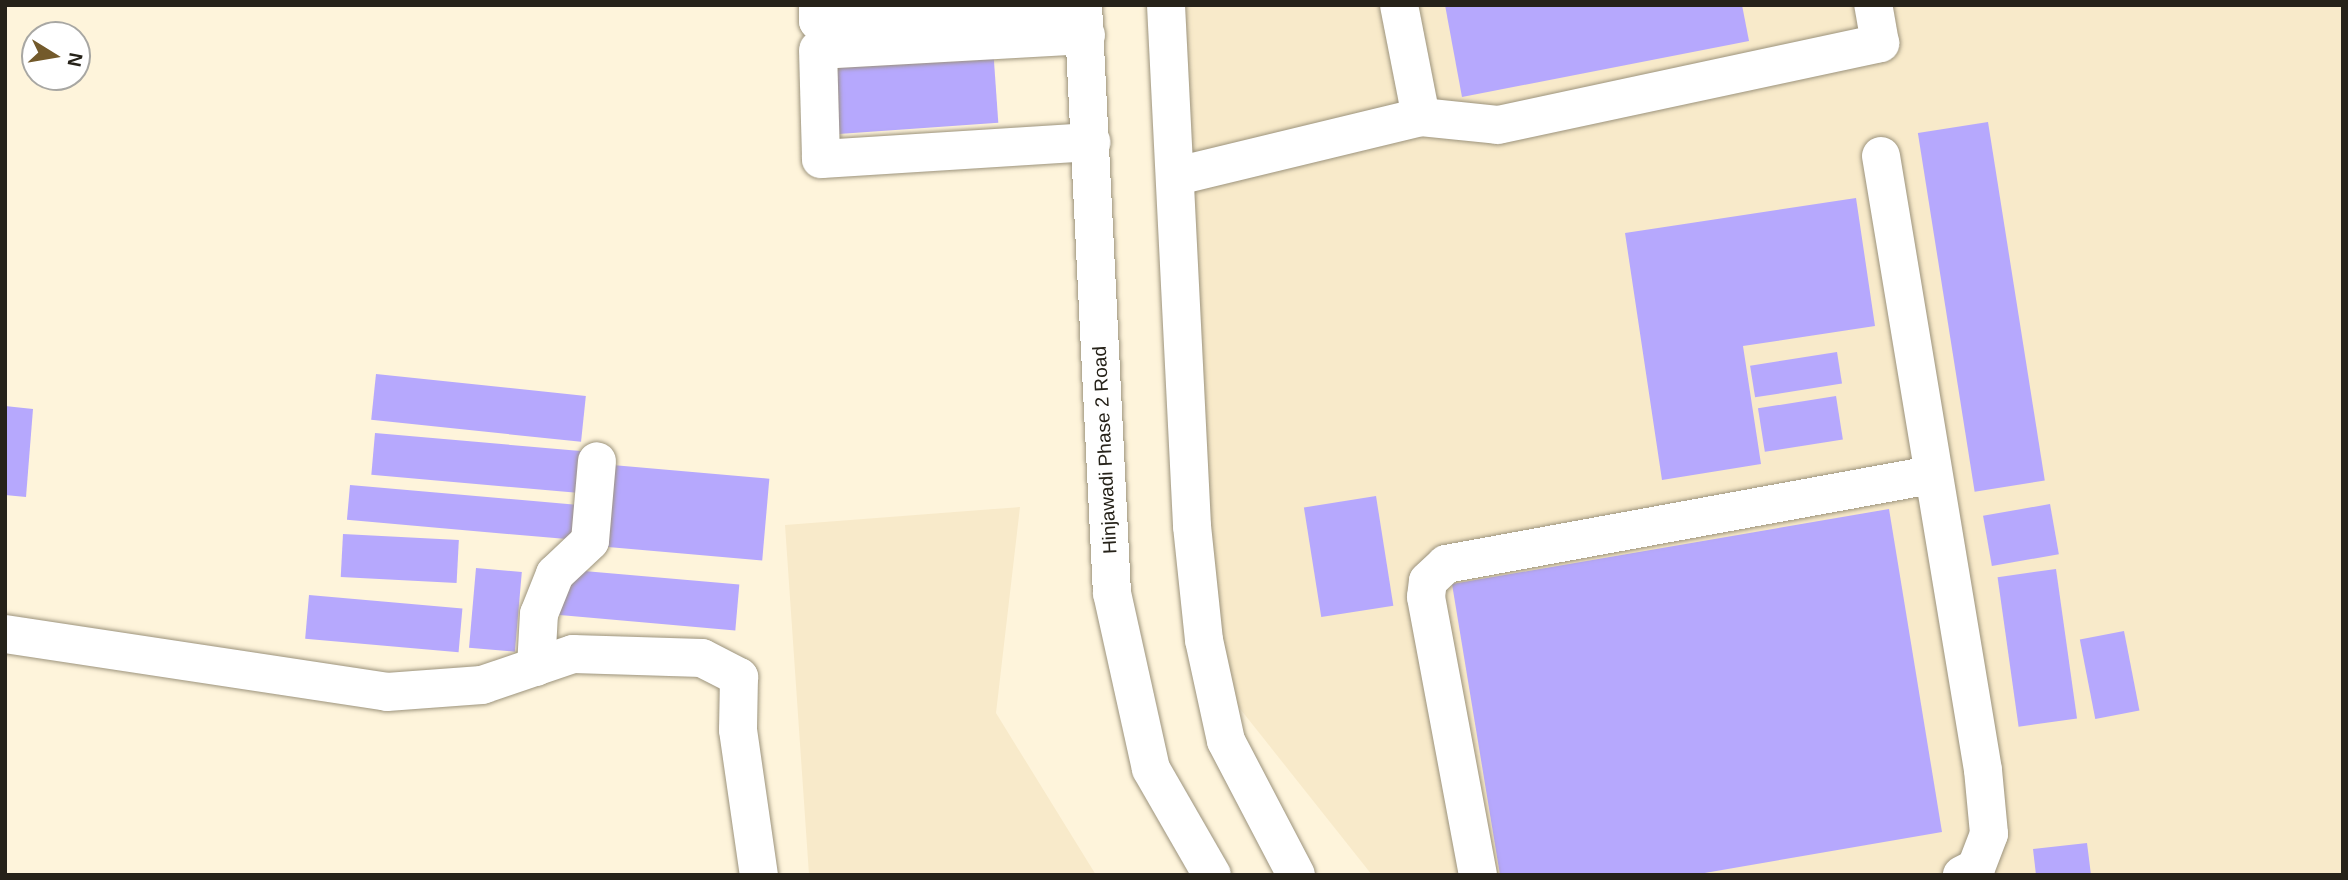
<!DOCTYPE html>
<html>
<head>
<meta charset="utf-8">
<style>
  body { margin:0 }
  #map { position:relative; width:2348px; height:880px; overflow:hidden; background:#fef4db; font-family:Helvetica,sans-serif }
  div>[style] { position:absolute }
  [style*='--x'] { left:calc(var(--x)*1px); top:calc(var(--y)*1px); width:calc(var(--w)*1px); rotate:calc(var(--a)*1deg) }
  .built>* { inset:0; background:#f8eaca }
  .building>* { inset:0; background:#b6a8fd; transform-origin:0 0 }
  .roads { filter:drop-shadow(0 0 2px #9c937c) drop-shadow(0 0 2px #9c937c) }
  .minor>* { height:38px; margin:-19px; padding:0 19px; transform-origin:19px; border-radius:19px; background:#fff }
  .major>* { height:38px; margin:-19px; padding:0 19px; transform-origin:19px; border-radius:19px; background:#fff }
  span { translate:-50% -50%; white-space:nowrap; text-align:center; line-height:1.15; -webkit-text-stroke:7px #fff; paint-order:stroke }
  .street-label { font-size:19px; color:#262219 }
  .frame { position:absolute; inset:0; border:7px solid #262219; pointer-events:none }
  .north { position:absolute; left:21px; top:21px; width:70px; height:70px; box-sizing:border-box; background:#fff; border:2px solid #a8a7a3; border-radius:50%; rotate:101deg; font-size:19px; font-weight:700; line-height:28px; text-align:center; color:#262219 }
  .north::after { content:''; display:block; margin:auto; width:24px; height:32px; background:#735a2b; clip-path:polygon(50% 0,100% 100%,50% 72%,0 100%) }
</style>
</head>
<body>
<div id="map">
  <div class="built">
    <i style="clip-path:polygon(1172px 5px,2343px 5px,2343px 875px,1372px 875px,1218px 681px)"></i>
    <i style="clip-path:polygon(1020px 507px,996px 713px,1096px 875px,809px 875px,785px 525px)"></i>
  </div>
  <div class="building">
    <i style="clip-path:polygon(1445px 5px,1742px 5px,1749px 41px,1462px 97px)"></i>
    <i style="left:993px;top:47px;width:76px;height:167px;rotate:86deg"></i>
    <i style="left:1988px;top:122px;width:363px;height:71px;rotate:81deg"></i>
    <i style="clip-path:polygon(1856px 198px,1875px 326px,1743px 346px,1761px 464px,1662px 480px,1625px 233px)"></i>
    <i style="left:1837px;top:352px;width:32px;height:88px;rotate:81deg"></i>
    <i style="left:376px;top:374px;width:211px;height:46px;rotate:6deg"></i>
    <i style="left:1836px;top:396px;width:44px;height:79px;rotate:81deg"></i>
    <i style="clip-path:polygon(5px 406px,33px 409px,26px 497px,5px 495px)"></i>
    <i style="left:375px;top:433px;width:212px;height:42px;rotate:5deg"></i>
    <i style="left:601px;top:464px;width:169px;height:82px;rotate:5deg"></i>
    <i style="left:350px;top:485px;width:241px;height:35px;rotate:5deg"></i>
    <i style="left:1376px;top:496px;width:111px;height:73px;rotate:81deg"></i>
    <i style="left:2050px;top:504px;width:51px;height:68px;rotate:80deg"></i>
    <i style="clip-path:polygon(1889px 509px,1942px 832px,1693px 875px,1500px 875px,1452px 584px)"></i>
    <i style="left:343px;top:534px;width:116px;height:43px;rotate:3deg"></i>
    <i style="left:476px;top:568px;width:46px;height:80px;rotate:5deg"></i>
    <i style="left:561px;top:569px;width:179px;height:46px;rotate:5deg"></i>
    <i style="left:2056px;top:569px;width:151px;height:59px;rotate:82deg"></i>
    <i style="left:309px;top:595px;width:154px;height:44px;rotate:5deg"></i>
    <i style="left:2124px;top:631px;width:81px;height:45px;rotate:79deg"></i>
    <i style="clip-path:polygon(2087px 843px,2091px 875px,2036px 875px,2033px 849px)"></i>
  </div>
  <div class="roads">
    <div class="minor">
      <i style="--x:818;--y:5;--w:16;--a:90"></i>
      <i style="--x:818;--y:21;--w:265;--a:-3.2"></i>
      <i style="--x:1399;--y:5;--w:114;--a:78.9"></i>
      <i style="--x:1086;--y:35;--w:268;--a:176.8"></i>
      <i style="--x:818;--y:50;--w:109;--a:88.4"></i>
      <i style="--x:821;--y:159;--w:271;--a:-3.6"></i>
      <i style="--x:1881;--y:156;--w:622;--a:80.57"></i>
      <i style="--x:1983;--y:770;--w:64;--a:84.6"></i>
      <i style="--x:1989;--y:834;--w:36;--a:111"></i>
      <i style="--x:1976;--y:868;--w:16;--a:153"></i>
      <i style="--x:1177;--y:176;--w:251;--a:-13.6"></i>
      <i style="--x:1421;--y:117;--w:77;--a:5.9"></i>
      <i style="--x:1498;--y:125;--w:391;--a:-12.1"></i>
      <i style="--x:1880;--y:43;--w:39;--a:-100"></i>
      <i style="--x:5;--y:634;--w:386;--a:8.6"></i>
      <i style="--x:387;--y:692;--w:95;--a:-4.2"></i>
      <i style="--x:482;--y:685;--w:96;--a:-18.8"></i>
      <i style="--x:573;--y:654;--w:129;--a:1.8"></i>
      <i style="--x:702;--y:658;--w:42;--a:27.2"></i>
      <i style="--x:739;--y:677;--w:53;--a:91.1"></i>
      <i style="--x:738;--y:730;--w:147;--a:81.8"></i>
      <i style="--x:536;--y:667;--w:53;--a:-86.8"></i>
      <i style="--x:539;--y:614;--w:43;--a:-68.2"></i>
      <i style="--x:555;--y:574;--w:48;--a:-43.3"></i>
      <i style="--x:590;--y:541;--w:80;--a:-85"></i>
      <i style="--x:1478;--y:875;--w:283;--a:-100.6"></i>
      <i style="--x:1426;--y:597;--w:16;--a:-83"></i>
      <i style="--x:1428;--y:581;--w:25;--a:-43"></i>
      <i style="--x:1446;--y:564;--w:495;--a:-10.4"></i>
    </div>
    <div class="major">
      <i style="--x:1083;--y:5;--w:589;--a:87.18"></i>
      <i style="--x:1112;--y:593;--w:180;--a:77.5"></i>
      <i style="--x:1151;--y:769;--w:122;--a:60.1"></i>
      <i style="--x:1166;--y:5;--w:522;--a:87.14"></i>
      <i style="--x:1192;--y:526;--w:115;--a:84"></i>
      <i style="--x:1204;--y:640;--w:103;--a:77.7"></i>
      <i style="--x:1226;--y:741;--w:151;--a:62.4"></i>
    </div>
  </div>
  <div class="street-label">
    <span style="left:1105px;top:450px;rotate:-93deg">Hinjawadi Phase 2 Road</span>
  </div>
  <div class="frame"></div>
  <div class="north">N</div>
</div>
</body>
</html>
